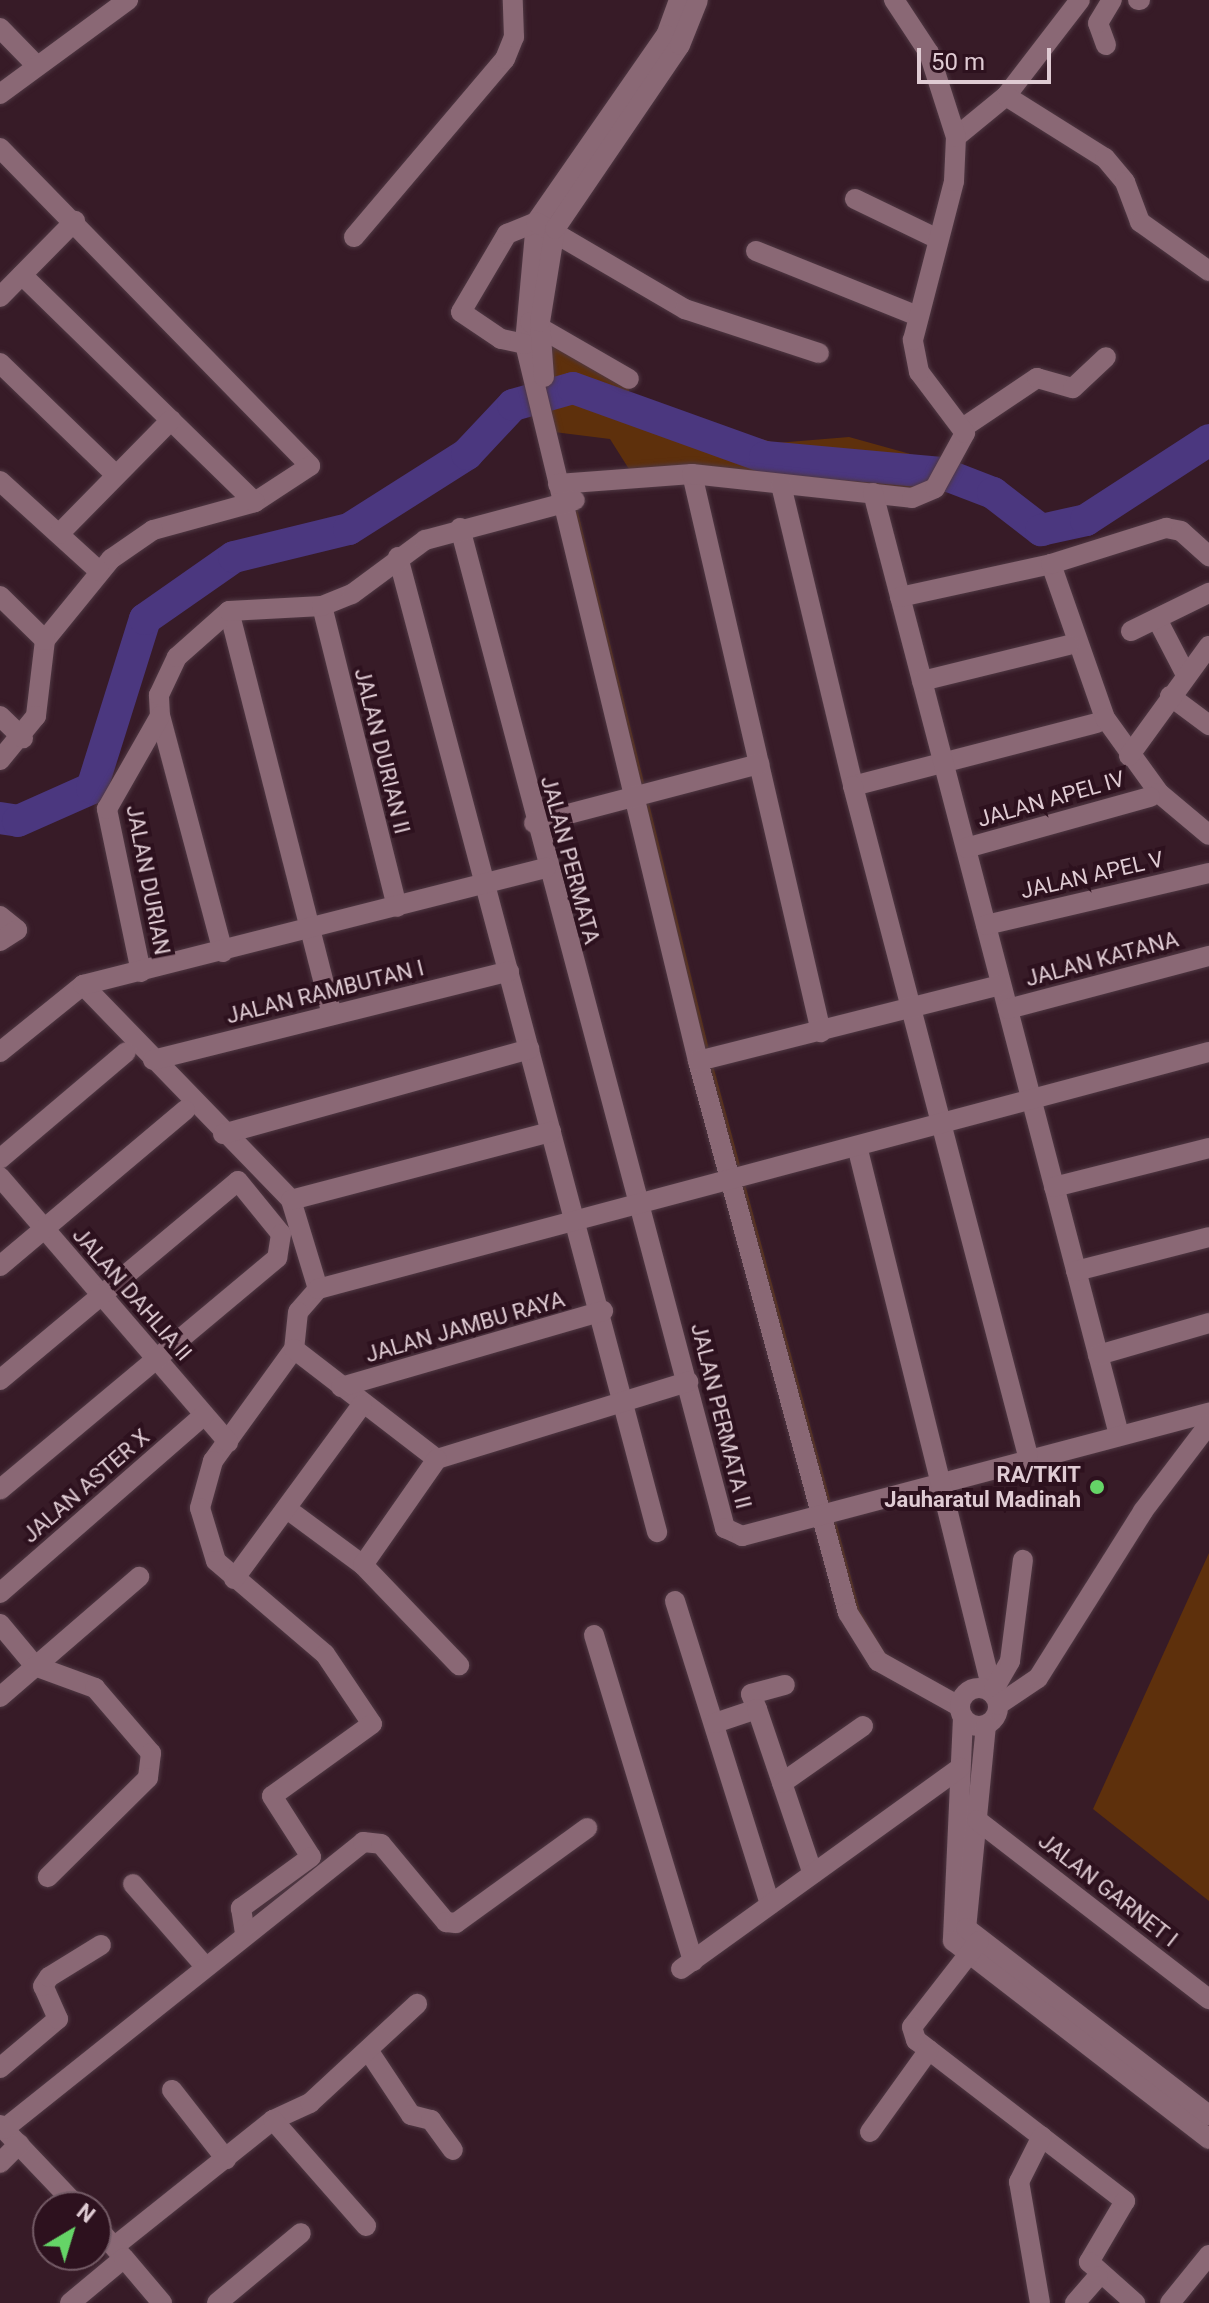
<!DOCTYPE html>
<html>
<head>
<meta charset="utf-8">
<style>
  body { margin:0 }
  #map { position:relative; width:1209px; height:2303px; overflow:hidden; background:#371b27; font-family:Roboto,sans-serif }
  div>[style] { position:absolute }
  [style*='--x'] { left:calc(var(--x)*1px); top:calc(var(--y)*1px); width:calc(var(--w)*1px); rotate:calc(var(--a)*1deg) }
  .green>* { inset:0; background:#5e300c }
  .river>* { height:32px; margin:-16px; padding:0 16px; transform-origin:16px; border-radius:16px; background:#4b377f }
  .roads { filter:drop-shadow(0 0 2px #4f3843) drop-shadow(0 0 2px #4f3843) }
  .minor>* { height:20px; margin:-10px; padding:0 10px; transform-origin:10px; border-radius:10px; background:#8a6875 }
  .minor>.ring { margin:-10px; padding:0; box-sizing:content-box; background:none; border:20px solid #8a6875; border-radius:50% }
  .dots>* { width:22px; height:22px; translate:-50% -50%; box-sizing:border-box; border:4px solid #2d111e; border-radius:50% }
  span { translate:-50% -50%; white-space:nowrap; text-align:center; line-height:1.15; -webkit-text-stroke:8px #2d111e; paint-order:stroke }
  .street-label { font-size:22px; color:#dfcbd3 }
  .poi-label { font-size:22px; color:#dfcbd3; font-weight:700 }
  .right { translate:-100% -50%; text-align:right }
  .north { position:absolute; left:32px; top:2191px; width:80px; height:80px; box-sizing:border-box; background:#2d111e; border:2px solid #745b66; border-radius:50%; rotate:38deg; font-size:22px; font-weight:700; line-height:32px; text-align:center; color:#dfcbd3 }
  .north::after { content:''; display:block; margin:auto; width:28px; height:36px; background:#65d467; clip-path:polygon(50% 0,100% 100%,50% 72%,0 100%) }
  .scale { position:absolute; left:917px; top:48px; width:134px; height:36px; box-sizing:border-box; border:4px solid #dfcbd3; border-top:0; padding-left:10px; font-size:24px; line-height:28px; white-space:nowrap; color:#dfcbd3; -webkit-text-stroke:6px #2d111e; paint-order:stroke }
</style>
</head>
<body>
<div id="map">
  <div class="green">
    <i style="clip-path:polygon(540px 322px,629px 379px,629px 403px,776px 443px,849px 437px,950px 465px,929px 495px,634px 477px,610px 439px,554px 432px)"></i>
    <i style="clip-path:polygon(575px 500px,711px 1058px,860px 1611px,885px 1653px,960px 1700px,859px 1639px,563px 502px)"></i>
    <i style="clip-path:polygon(1209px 1553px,1209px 1901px,1093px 1809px)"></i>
  </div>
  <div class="river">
    <i style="--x:0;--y:818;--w:18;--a:9"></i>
    <i style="--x:18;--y:821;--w:81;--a:-24"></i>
    <i style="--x:92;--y:788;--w:177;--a:-72.6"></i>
    <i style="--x:145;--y:619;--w:108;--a:-34.9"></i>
    <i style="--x:234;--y:557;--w:118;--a:-13.7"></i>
    <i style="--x:349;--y:529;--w:140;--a:-32.4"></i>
    <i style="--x:467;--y:454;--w:67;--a:-46.8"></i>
    <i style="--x:513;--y:405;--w:62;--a:-15.8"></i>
    <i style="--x:573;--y:388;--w:204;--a:19.8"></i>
    <i style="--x:765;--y:457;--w:177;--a:5.2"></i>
    <i style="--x:941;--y:473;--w:56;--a:21"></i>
    <i style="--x:993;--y:493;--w:61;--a:37.6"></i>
    <i style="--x:1041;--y:530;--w:46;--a:-12.5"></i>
    <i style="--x:1086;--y:520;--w:147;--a:-33"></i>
  </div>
  <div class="roads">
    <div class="minor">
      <i style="--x:679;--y:0;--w:37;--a:110"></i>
      <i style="--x:666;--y:35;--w:228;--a:124.8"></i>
      <i style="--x:536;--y:222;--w:122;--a:95.2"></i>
      <i style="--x:525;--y:344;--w:738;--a:76.43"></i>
      <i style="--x:698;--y:1061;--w:572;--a:74.8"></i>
      <i style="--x:848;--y:1613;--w:57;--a:58"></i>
      <i style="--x:878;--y:1661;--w:93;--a:29.1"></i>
      <i style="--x:1138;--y:0;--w:2;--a:0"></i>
      <i style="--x:0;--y:28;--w:50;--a:45.8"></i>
      <i style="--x:1106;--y:45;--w:23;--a:-110"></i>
      <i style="--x:1098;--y:23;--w:27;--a:-59"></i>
      <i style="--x:0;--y:94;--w:159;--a:-36.3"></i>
      <i style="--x:1006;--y:96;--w:121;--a:-52.4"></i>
      <i style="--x:956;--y:137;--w:65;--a:-39.4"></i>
      <i style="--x:1006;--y:96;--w:117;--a:32.1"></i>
      <i style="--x:1105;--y:158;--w:31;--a:50"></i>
      <i style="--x:1125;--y:182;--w:43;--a:69.4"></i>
      <i style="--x:1140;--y:222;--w:85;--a:35.4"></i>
      <i style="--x:0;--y:148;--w:444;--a:45.7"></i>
      <i style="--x:310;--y:466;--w:66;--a:146.8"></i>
      <i style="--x:255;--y:502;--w:106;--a:164.6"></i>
      <i style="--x:153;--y:530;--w:51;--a:145.4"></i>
      <i style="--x:111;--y:559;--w:104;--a:129.2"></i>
      <i style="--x:45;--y:640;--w:77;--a:96.8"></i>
      <i style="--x:36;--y:716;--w:57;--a:129.3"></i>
      <i style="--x:855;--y:199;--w:92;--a:25.7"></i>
      <i style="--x:354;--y:237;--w:233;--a:-49.7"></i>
      <i style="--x:505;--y:59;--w:24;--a:-68"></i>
      <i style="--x:514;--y:37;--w:37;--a:-92"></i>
      <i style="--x:756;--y:251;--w:175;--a:21.9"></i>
      <i style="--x:22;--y:275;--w:325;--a:44.3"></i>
      <i style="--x:0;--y:297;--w:107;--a:-45.4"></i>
      <i style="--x:530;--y:322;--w:114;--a:29.9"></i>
      <i style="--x:525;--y:344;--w:25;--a:-168"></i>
      <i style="--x:501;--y:339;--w:48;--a:-146"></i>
      <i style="--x:461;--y:312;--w:91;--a:-59.5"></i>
      <i style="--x:507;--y:234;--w:31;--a:-22"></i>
      <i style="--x:536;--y:222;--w:173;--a:30.3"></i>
      <i style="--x:685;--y:309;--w:141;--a:18.2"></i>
      <i style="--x:0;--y:363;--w:161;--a:44"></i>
      <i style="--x:544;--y:377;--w:55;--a:-94.2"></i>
      <i style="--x:540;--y:322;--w:94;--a:-80.8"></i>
      <i style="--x:555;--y:229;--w:222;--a:-55.8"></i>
      <i style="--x:680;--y:45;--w:48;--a:-68.2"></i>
      <i style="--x:964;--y:427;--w:88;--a:-33.9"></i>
      <i style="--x:1037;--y:378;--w:37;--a:16"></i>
      <i style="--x:1073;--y:388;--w:45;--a:-43.2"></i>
      <i style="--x:692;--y:474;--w:573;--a:76.98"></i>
      <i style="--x:0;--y:481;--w:134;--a:42.3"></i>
      <i style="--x:558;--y:484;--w:134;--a:-4.3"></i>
      <i style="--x:692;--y:474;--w:221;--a:6.2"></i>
      <i style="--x:912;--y:498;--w:25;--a:-23"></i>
      <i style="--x:935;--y:488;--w:63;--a:-61.4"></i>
      <i style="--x:965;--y:433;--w:76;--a:-127"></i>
      <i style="--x:919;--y:372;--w:33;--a:-101"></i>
      <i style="--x:913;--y:340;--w:164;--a:-75.5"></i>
      <i style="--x:954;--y:181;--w:44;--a:-87.4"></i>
      <i style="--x:956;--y:137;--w:88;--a:-107.8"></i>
      <i style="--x:929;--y:53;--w:64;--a:-123.4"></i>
      <i style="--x:781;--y:485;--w:309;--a:76.5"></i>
      <i style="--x:853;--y:786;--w:252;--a:-14.5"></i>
      <i style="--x:873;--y:493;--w:974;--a:75.36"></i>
      <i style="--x:460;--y:528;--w:1035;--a:75.16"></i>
      <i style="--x:725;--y:1528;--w:19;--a:25"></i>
      <i style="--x:742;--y:1536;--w:483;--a:-14.8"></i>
      <i style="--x:59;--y:534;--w:160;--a:-45.5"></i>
      <i style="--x:398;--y:557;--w:1009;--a:75.12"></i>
      <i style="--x:1051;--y:564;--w:163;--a:70.7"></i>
      <i style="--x:1105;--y:718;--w:92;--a:54.2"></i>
      <i style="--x:1159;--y:793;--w:65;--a:40"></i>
      <i style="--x:0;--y:596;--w:63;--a:44.4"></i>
      <i style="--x:900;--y:597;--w:155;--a:-12.3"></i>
      <i style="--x:1051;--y:564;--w:121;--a:-17.4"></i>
      <i style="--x:1166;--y:528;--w:15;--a:11"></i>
      <i style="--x:1181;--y:531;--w:38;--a:42"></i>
      <i style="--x:322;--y:606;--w:310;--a:76"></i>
      <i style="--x:229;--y:611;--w:417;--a:75.7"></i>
      <i style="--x:1157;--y:619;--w:63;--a:62.6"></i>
      <i style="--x:1131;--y:631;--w:87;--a:-26"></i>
      <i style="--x:922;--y:681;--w:151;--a:-13.8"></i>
      <i style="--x:1170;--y:696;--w:49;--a:36.6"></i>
      <i style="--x:0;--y:716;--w:32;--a:44"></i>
      <i style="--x:1129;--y:756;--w:136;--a:-54"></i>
      <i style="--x:853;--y:786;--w:692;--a:75.36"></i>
      <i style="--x:534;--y:823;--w:233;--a:-14.7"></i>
      <i style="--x:966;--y:848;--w:191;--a:-15.5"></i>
      <i style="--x:0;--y:916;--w:22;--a:39"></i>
      <i style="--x:17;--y:930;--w:20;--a:147"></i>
      <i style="--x:986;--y:925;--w:229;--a:-13.1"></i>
      <i style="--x:223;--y:952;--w:244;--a:-104.9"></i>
      <i style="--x:160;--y:716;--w:21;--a:-93"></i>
      <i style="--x:159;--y:695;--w:42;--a:-64.7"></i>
      <i style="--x:177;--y:657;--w:69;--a:-41.5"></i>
      <i style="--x:229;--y:611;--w:93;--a:-3.1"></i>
      <i style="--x:322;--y:606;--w:32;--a:-22"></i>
      <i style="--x:352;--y:594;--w:91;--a:-36.5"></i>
      <i style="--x:425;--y:540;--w:155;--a:-14.9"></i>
      <i style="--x:141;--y:972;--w:167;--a:-101.8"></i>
      <i style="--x:107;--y:809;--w:107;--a:-60.3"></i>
      <i style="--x:83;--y:985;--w:299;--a:45.9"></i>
      <i style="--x:291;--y:1200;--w:93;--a:73.1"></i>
      <i style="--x:318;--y:1289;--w:30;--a:131"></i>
      <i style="--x:298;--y:1312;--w:37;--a:96"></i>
      <i style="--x:294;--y:1349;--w:138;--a:125.9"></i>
      <i style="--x:213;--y:1461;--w:49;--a:105.5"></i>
      <i style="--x:200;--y:1508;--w:55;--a:73.2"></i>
      <i style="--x:216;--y:1561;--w:143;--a:40.5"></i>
      <i style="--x:325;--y:1654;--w:84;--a:56.1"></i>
      <i style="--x:372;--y:1724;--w:123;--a:144.2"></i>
      <i style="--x:272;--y:1796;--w:72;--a:57.4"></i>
      <i style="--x:311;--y:1857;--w:87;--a:143.9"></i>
      <i style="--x:241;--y:1908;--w:25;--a:81"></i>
      <i style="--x:1008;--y:1009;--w:208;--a:-14.8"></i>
      <i style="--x:0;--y:1052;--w:107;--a:-38.9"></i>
      <i style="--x:83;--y:985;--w:478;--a:-14.2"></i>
      <i style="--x:153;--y:1060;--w:367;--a:-14"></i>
      <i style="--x:698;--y:1061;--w:312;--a:-14.1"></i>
      <i style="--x:223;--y:1134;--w:318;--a:-15.5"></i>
      <i style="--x:857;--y:1146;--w:565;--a:76.06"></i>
      <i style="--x:0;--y:1159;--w:165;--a:-40.3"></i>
      <i style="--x:0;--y:1177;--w:350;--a:49.3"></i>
      <i style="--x:1054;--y:1187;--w:160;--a:-14.1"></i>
      <i style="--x:291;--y:1200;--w:269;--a:-14.7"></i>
      <i style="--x:0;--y:1266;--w:242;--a:-40.1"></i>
      <i style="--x:1076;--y:1271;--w:137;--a:-14.3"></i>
      <i style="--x:318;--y:1289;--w:922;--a:-14.9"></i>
      <i style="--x:294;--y:1349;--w:180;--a:37.6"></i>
      <i style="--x:437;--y:1459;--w:263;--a:-17.1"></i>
      <i style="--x:1098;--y:1355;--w:116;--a:-16.1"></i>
      <i style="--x:0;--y:1380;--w:310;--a:-39.9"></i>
      <i style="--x:238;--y:1181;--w:68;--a:50.9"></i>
      <i style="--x:281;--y:1234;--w:24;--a:99"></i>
      <i style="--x:277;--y:1258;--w:361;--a:140.1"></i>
      <i style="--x:341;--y:1387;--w:273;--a:-16.2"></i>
      <i style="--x:287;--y:1509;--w:94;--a:36.4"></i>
      <i style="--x:363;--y:1565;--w:139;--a:46.2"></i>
      <i style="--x:363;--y:1565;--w:129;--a:-55.1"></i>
      <i style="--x:234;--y:1579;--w:216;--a:-53.7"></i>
      <i style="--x:0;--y:1593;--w:271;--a:-41.1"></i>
      <i style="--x:675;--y:1601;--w:318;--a:72.6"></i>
      <i style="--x:0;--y:1624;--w:55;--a:50.2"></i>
      <i style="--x:35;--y:1666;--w:64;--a:20.1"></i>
      <i style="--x:95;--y:1688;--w:86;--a:49.3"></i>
      <i style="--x:151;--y:1753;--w:25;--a:97"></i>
      <i style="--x:148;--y:1778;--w:141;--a:135.3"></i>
      <i style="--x:594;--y:1635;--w:341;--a:73.1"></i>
      <i class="ring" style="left:960px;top:1688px;width:18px;height:18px"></i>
      <i style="--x:994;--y:1689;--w:32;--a:-60"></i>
      <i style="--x:1010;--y:1661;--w:102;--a:-82.7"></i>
      <i style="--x:0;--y:1697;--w:184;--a:-40.8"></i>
      <i style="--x:998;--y:1705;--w:48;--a:-34"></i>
      <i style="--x:1038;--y:1678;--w:197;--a:-57.8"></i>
      <i style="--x:1143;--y:1511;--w:109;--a:-52.8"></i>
      <i style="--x:757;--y:1709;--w:16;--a:-112"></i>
      <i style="--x:751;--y:1694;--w:35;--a:-15"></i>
      <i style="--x:963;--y:1718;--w:223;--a:92.6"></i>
      <i style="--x:953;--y:1941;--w:324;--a:37.7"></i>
      <i style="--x:715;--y:1723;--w:44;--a:-18.4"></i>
      <i style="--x:757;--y:1709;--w:174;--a:71.3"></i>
      <i style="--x:986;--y:1725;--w:204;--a:95.6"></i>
      <i style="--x:966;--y:1928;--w:307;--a:37.6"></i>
      <i style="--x:782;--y:1783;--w:99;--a:-35.1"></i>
      <i style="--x:977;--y:1820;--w:293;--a:37.7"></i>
      <i style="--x:133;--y:1884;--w:108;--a:48.8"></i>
      <i style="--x:979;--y:1941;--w:109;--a:127.9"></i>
      <i style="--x:912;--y:2027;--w:14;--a:73"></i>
      <i style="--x:916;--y:2040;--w:264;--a:37.6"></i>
      <i style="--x:1125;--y:2201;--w:71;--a:120.5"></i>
      <i style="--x:1089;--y:2262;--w:62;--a:41.7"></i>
      <i style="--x:681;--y:1969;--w:344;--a:-35.8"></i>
      <i style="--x:368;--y:2050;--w:78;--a:56.5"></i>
      <i style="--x:411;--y:2115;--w:21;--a:14"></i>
      <i style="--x:431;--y:2120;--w:37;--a:54"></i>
      <i style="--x:0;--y:2068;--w:76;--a:-40.2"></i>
      <i style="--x:58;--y:2019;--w:36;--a:-114"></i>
      <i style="--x:43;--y:1986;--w:11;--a:-56"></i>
      <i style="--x:49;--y:1977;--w:61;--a:-31.6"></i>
      <i style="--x:172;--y:2090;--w:88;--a:52"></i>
      <i style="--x:273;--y:2120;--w:41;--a:-24.7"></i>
      <i style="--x:310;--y:2103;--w:146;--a:-42.8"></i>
      <i style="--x:0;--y:2125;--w:113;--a:46.4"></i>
      <i style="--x:4;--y:2129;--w:460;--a:-38.6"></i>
      <i style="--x:363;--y:1842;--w:18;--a:6"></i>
      <i style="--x:381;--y:1844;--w:102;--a:50.2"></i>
      <i style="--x:446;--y:1922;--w:10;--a:6"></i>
      <i style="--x:456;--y:1923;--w:162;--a:-35.9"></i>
      <i style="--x:870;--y:2132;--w:101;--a:-54.3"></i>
      <i style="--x:0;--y:2163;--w:27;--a:-45"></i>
      <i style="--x:96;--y:2226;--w:40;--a:49"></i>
      <i style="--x:115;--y:2246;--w:202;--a:-38.6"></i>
      <i style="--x:273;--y:2120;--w:141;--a:48.7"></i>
      <i style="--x:70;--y:2303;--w:70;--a:-39.8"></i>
      <i style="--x:124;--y:2258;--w:59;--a:49.8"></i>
      <i style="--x:217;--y:2303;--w:109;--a:-39.8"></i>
      <i style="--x:1040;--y:2303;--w:123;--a:-99.8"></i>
      <i style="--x:1019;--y:2182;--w:51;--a:-63.4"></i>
      <i style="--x:1075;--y:2303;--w:35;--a:-49"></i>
      <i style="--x:1170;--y:2303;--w:62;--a:-50.9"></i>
    </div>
  </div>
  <div class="dots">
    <i style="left:1097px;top:1487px;background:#65d467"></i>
  </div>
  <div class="street-label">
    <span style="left:382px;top:751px;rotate:76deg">JALAN DURIAN II</span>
    <span style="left:1051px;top:799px;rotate:-16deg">JALAN APEL IV</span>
    <span style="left:570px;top:860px;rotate:75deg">JALAN PERMATA</span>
    <span style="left:1092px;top:875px;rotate:-13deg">JALAN APEL V</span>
    <span style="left:148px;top:880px;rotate:79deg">JALAN DURIAN</span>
    <span style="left:1102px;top:959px;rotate:-15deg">JALAN KATANA</span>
    <span style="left:325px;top:992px;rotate:-14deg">JALAN RAMBUTAN I</span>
    <span style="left:132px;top:1294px;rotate:49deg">JALAN DAHLIA II</span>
    <span style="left:465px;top:1327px;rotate:-16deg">JALAN JAMBU RAYA</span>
    <span style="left:721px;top:1416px;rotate:76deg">JALAN PERMATA II</span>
    <span style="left:86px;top:1486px;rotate:-41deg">JALAN ASTER X</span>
    <span style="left:1108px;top:1890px;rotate:38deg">JALAN GARNET I</span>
  </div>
  <div class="poi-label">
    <span class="right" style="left:1081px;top:1487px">RA/TKIT<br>Jauharatul Madinah</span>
  </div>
  <div class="north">N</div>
  <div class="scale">50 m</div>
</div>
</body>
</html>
